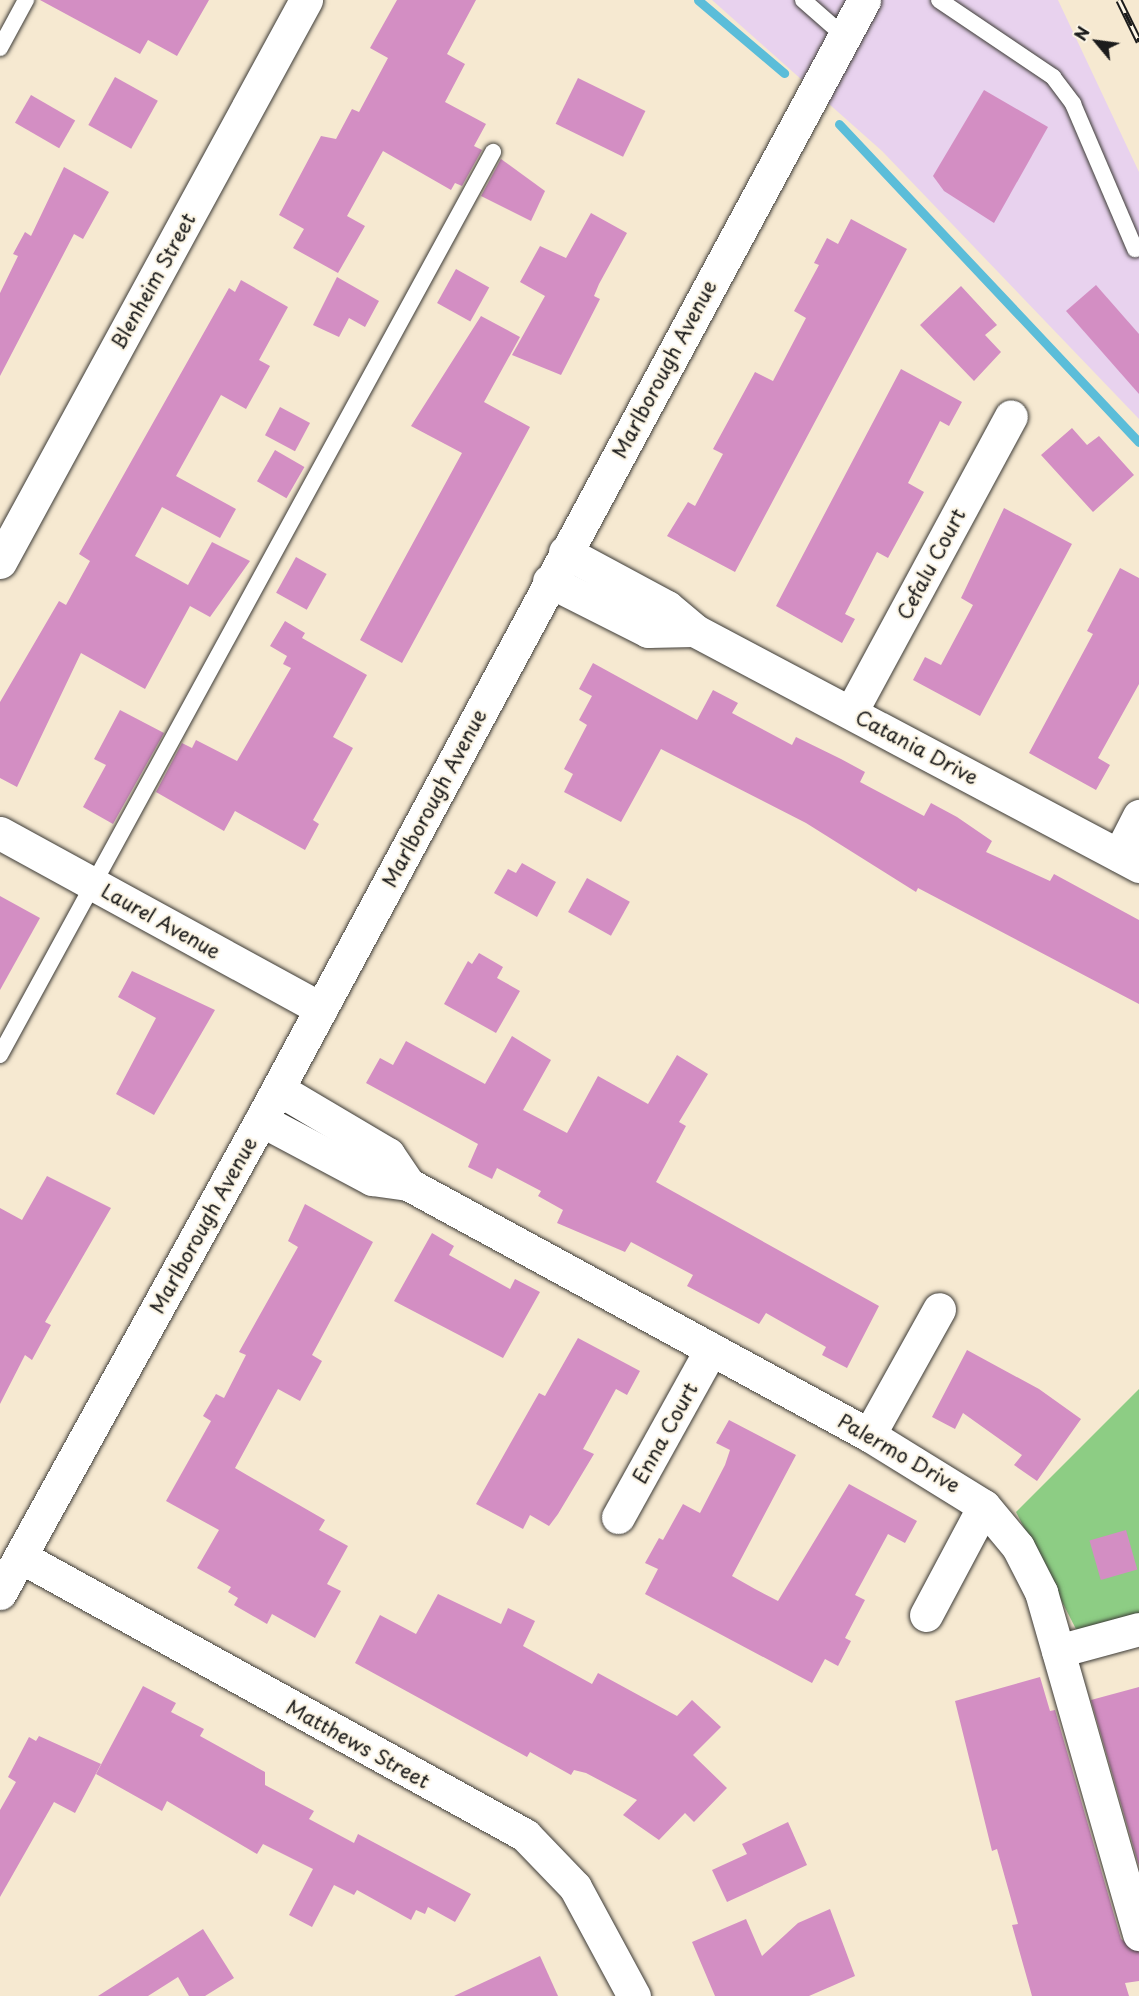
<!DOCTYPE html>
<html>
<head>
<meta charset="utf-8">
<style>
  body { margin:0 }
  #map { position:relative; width:1139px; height:1996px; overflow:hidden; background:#f6e9d1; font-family:"Playpen Sans",sans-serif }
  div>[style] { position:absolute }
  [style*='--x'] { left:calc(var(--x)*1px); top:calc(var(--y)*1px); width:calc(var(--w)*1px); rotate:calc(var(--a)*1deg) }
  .built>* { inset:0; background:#e8d2ee }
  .green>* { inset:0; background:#8dcd84 }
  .stream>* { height:9px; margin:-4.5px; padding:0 4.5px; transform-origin:4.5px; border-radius:4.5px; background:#5bbdd9 }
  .building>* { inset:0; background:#d38ec3; transform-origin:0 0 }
  .roads { filter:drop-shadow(0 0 2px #3d3b37) drop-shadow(0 0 2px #3d3b37) }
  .service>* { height:16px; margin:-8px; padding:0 8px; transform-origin:8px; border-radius:8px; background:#fff }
  .minor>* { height:33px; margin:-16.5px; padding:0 16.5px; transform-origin:16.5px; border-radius:16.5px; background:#fff }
  .rail>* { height:7px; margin-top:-3.5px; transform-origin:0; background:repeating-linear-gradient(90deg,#fcf5e5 0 14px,#1c1c1c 0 28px); box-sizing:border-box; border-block:2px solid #1c1c1c }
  span { translate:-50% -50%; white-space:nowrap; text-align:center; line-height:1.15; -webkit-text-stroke:4.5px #fcf5e5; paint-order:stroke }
  .street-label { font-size:20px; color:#1c1c1c }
  .north { position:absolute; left:1067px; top:12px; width:60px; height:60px; -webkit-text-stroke:4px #fcf5e5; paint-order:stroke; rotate:299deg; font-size:16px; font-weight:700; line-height:24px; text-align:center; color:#1c1c1c }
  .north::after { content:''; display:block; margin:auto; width:21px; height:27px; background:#1c1c1c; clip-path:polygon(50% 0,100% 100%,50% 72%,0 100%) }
</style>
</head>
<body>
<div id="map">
  <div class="built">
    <i style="clip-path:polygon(712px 0,1058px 0,1139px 172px,1139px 419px,882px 151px)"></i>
  </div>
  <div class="green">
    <i style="clip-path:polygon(1139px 1389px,1139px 1614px,1077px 1631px,1016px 1512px)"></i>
  </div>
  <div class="stream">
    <i style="--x:698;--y:0;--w:113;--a:40.3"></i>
    <i style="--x:839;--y:124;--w:437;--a:46.7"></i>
  </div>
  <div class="building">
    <i style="clip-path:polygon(40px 0,209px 0,177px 56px,148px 40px,140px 54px)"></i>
    <i style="clip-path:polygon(397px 0,476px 0,447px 54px,465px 64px,445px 102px,486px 124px,474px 146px,482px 150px,462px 186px,455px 183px,451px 190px,383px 151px,347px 216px,365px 226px,338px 273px,293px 248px,304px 229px,279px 215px,321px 136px,336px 139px,352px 109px,359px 112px,388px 58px,370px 48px)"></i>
    <i style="left:115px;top:77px;width:49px;height:55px;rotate:29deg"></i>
    <i style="left:578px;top:78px;width:75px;height:51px;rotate:26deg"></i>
    <i style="clip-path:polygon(984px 90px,1048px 127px,994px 223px,944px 191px,933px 176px)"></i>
    <i style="left:31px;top:95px;width:51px;height:32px;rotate:30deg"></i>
    <i style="clip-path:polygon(501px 159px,545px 191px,531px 221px,481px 196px)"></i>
    <i style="clip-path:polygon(64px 167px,109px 192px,83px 239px,74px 234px,0 376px,0 293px,18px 256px,13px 254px,25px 232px,31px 236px)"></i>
    <i style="clip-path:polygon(591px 213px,627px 233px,599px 284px,594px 296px,600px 299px,561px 375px,512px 355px,545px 296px,520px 282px,540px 246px,566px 258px)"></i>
    <i style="clip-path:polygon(851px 219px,907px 249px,735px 572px,667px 536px,688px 502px,695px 506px,723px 454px,713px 449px,755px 372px,773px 381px,806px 318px,794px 311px,819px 265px,814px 263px,827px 238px,838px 244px)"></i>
    <i style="left:456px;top:269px;width:38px;height:39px;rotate:29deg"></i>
    <i style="clip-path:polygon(337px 277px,379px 301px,365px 327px,349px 318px,339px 337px,313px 325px)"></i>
    <i style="clip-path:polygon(241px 280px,288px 307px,259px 360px,270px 366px,246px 409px,221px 395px,176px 476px,236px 509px,220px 538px,162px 507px,135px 556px,188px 585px,212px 542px,250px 561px,210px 617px,190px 606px,145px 689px,81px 653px,17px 787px,0 778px,0 702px,59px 601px,66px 605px,90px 561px,79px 554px,229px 288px,235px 292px)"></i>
    <i style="clip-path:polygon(1096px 285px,1139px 334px,1139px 394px,1066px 311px)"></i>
    <i style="clip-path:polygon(961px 286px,997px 325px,985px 335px,1001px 352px,974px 381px,920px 325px)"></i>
    <i style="clip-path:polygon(481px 316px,520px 337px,484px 402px,530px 427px,402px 663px,360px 640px,462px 453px,411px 426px)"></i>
    <i style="clip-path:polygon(901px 369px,962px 402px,949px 426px,940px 421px,908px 483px,924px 492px,888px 558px,877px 552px,845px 614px,855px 619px,842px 643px,776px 606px)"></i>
    <i style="left:280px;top:407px;width:34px;height:32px;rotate:28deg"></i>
    <i style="clip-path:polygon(1072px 428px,1087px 445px,1099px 436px,1134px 475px,1093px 512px,1041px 455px)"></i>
    <i style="left:275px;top:450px;width:34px;height:36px;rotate:30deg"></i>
    <i style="clip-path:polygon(1004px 508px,1072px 544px,980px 716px,913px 680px,925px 657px,941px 665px,973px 605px,961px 598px)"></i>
    <i style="left:296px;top:557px;width:35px;height:41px;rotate:29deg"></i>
    <i style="clip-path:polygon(1120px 568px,1139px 578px,1139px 684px,1098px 758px,1110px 765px,1096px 790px,1029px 753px,1093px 634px,1087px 631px)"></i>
    <i style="clip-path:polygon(285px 621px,305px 633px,302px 638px,367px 675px,333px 737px,353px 748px,313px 820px,319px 824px,305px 850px,235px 811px,224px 831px,156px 792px,182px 743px,192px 748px,196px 740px,237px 761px,291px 668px,283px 664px,287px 656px,270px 646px)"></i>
    <i style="clip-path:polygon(593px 663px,697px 720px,713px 690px,738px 703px,732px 713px,792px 745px,796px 737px,841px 759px,865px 772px,860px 782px,924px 816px,931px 803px,957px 817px,992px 841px,986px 852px,1050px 881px,1054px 874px,1139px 920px,1139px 1004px,918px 888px,916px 892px,806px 823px,661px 749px,621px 822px,564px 792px,573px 774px,564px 769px,587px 725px,579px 720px,592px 696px,579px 689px)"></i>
    <i style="clip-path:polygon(120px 710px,164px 733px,113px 824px,83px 807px,106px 765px,94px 759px)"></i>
    <i style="clip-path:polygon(522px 863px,556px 882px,537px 917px,494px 893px,508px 869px,516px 873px)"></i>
    <i style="left:587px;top:878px;width:49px;height:39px;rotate:29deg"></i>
    <i style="clip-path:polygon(0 896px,40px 918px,0 990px)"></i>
    <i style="clip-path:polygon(479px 953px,503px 967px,497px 978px,520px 991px,496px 1033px,444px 1004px,468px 961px,472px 964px)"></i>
    <i style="clip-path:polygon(132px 971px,215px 1010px,154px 1115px,116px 1094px,156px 1018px,118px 997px)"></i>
    <i style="clip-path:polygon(512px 1036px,551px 1060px,523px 1110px,567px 1133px,598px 1076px,648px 1104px,677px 1055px,708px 1074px,679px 1122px,686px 1126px,656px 1182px,879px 1306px,847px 1368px,822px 1355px,826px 1347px,766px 1313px,759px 1324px,687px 1286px,693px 1275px,631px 1242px,625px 1252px,557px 1223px,563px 1210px,538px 1196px,541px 1191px,497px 1168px,492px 1179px,468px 1167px,478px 1144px,366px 1083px,380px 1058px,393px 1065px,406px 1041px,485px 1084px)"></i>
    <i style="clip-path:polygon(47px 1176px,111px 1208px,45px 1322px,51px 1325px,32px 1360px,25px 1355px,0 1404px,0 1208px,22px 1220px)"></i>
    <i style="clip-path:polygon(305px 1204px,373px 1242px,312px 1355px,322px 1361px,300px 1401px,278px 1389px,235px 1468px,325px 1520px,319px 1530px,348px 1546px,327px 1584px,341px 1591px,315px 1638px,272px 1614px,267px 1624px,234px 1605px,238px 1598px,228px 1592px,231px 1587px,197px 1568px,219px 1530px,166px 1501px,211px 1421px,203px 1416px,216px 1394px,224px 1398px,246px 1355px,239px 1352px,298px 1247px,288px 1241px)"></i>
    <i style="clip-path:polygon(432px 1233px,454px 1246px,449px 1255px,510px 1289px,515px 1279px,540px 1292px,503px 1358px,394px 1301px)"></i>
    <i style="clip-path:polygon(578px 1338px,640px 1371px,627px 1395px,616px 1389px,583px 1449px,594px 1454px,558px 1514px,549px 1526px,530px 1515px,523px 1529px,476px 1504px,539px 1393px,545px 1396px)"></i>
    <i style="clip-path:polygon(967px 1350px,1039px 1389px,1081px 1419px,1037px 1481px,1014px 1465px,1022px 1455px,963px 1413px,955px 1429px,932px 1417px)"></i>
    <i style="clip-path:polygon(729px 1420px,796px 1455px,732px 1576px,755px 1589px,778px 1601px,849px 1484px,917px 1521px,905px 1543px,888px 1534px,855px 1595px,865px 1600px,845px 1638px,851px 1641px,838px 1666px,825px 1659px,812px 1683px,645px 1594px,658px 1569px,645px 1563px,659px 1538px,663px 1540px,683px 1504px,700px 1513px,725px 1465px,730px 1450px,716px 1443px)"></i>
    <i style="left:1126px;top:1530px;width:41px;height:38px;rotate:74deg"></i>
    <i style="clip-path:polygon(438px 1594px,501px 1624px,508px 1608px,535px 1621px,523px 1646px,592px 1684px,598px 1673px,677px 1716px,692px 1700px,721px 1727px,693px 1755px,727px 1788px,694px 1822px,685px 1813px,659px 1840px,623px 1815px,637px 1800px,586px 1773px,574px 1770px,571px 1775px,530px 1752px,527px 1757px,355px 1663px,380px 1615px,416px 1634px)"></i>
    <i style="clip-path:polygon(1040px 1677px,1050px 1711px,1055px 1710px,1121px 1939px,1139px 1952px,1139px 1981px,1125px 1983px,1129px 1996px,1032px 1996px,1012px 1925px,1018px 1924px,997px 1849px,992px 1851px,955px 1701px)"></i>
    <i style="clip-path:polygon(143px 1686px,176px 1703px,171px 1712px,204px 1729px,200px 1736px,265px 1772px,265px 1785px,314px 1811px,309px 1819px,354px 1843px,358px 1834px,471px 1894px,455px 1922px,428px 1907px,425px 1914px,416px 1910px,411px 1920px,357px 1890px,354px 1895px,334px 1885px,312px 1927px,289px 1915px,313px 1869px,263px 1844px,257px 1854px,167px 1801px,162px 1811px,96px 1774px)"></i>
    <i style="clip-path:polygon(1139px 1687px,1139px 1866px,1091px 1700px)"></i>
    <i style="clip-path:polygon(39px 1736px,101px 1764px,75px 1813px,54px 1802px,0 1897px,0 1810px,16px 1782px,8px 1777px,29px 1737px,36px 1741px)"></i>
    <i style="clip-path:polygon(788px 1822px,807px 1865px,727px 1902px,712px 1870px,747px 1854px,742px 1844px)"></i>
    <i style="clip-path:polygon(830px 1909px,855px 1976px,809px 1996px,715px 1996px,692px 1942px,746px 1919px,762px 1956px,798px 1923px)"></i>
    <i style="clip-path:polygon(203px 1929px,234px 1978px,205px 1996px,189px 1996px,178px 1977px,148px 1996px,98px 1996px)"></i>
    <i style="clip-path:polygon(540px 1956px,558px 1996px,454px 1996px)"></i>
  </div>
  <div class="roads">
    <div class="service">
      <i style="--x:803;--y:0;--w:55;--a:41.3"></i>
      <i style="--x:939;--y:0;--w:138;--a:34"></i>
      <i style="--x:1053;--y:77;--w:34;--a:53"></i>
      <i style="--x:1073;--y:104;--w:158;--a:66.8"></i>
      <i style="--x:0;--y:48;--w:55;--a:-61.6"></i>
      <i style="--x:0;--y:1055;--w:1029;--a:-61.37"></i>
    </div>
    <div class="minor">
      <i style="--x:565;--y:552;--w:116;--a:28.3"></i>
      <i style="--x:667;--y:607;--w:35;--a:40"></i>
      <i style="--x:694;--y:630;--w:504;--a:27.94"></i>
      <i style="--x:0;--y:562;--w:640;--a:-61.43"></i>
      <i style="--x:549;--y:581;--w:111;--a:26.8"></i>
      <i style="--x:648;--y:631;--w:46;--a:-1.2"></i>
      <i style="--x:851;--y:712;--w:336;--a:-61.6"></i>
      <i style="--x:0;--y:833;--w:366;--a:28.7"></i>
      <i style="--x:1119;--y:855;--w:44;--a:-62.9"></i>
      <i style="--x:278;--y:1089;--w:128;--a:30.6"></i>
      <i style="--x:388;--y:1154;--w:36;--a:56"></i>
      <i style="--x:261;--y:1120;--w:126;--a:28"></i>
      <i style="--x:372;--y:1179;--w:36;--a:8"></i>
      <i style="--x:408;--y:1184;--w:525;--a:28.57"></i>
      <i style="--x:869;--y:1435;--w:135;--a:31.7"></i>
      <i style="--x:984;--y:1506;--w:53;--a:50.3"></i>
      <i style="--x:1018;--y:1547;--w:51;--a:62.9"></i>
      <i style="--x:1041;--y:1592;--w:356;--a:74"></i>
      <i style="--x:869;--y:1435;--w:144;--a:-60.9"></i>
      <i style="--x:618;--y:1517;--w:192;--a:-61"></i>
      <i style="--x:21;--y:1557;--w:576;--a:28.88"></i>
      <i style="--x:525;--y:1835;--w:72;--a:46.1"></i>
      <i style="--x:575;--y:1887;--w:124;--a:61.6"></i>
      <i style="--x:0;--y:1593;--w:540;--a:-61.11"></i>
      <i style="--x:261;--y:1120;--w:1272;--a:-61.7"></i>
      <i style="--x:926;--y:1615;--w:123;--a:-62"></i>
      <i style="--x:1058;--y:1651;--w:84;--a:-15.2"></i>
    </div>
  </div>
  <div class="rail">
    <i style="--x:1119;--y:0;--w:46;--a:64"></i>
  </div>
  <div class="street-label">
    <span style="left:153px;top:281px;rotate:-61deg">Blenheim Street</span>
    <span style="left:664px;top:369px;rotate:-62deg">Marlborough Avenue</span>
    <span style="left:931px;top:564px;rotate:-62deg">Cefalu Court</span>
    <span style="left:917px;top:747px;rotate:28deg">Catania Drive</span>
    <span style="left:434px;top:798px;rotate:-62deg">Marlborough Avenue</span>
    <span style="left:161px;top:921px;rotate:29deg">Laurel Avenue</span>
    <span style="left:203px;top:1225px;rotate:-61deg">Marlborough Avenue</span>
    <span style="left:665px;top:1433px;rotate:-61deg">Enna Court</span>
    <span style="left:899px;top:1453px;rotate:30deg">Palermo Drive</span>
    <span style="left:358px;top:1744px;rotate:29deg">Matthews Street</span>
  </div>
  <div class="north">N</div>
</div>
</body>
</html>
